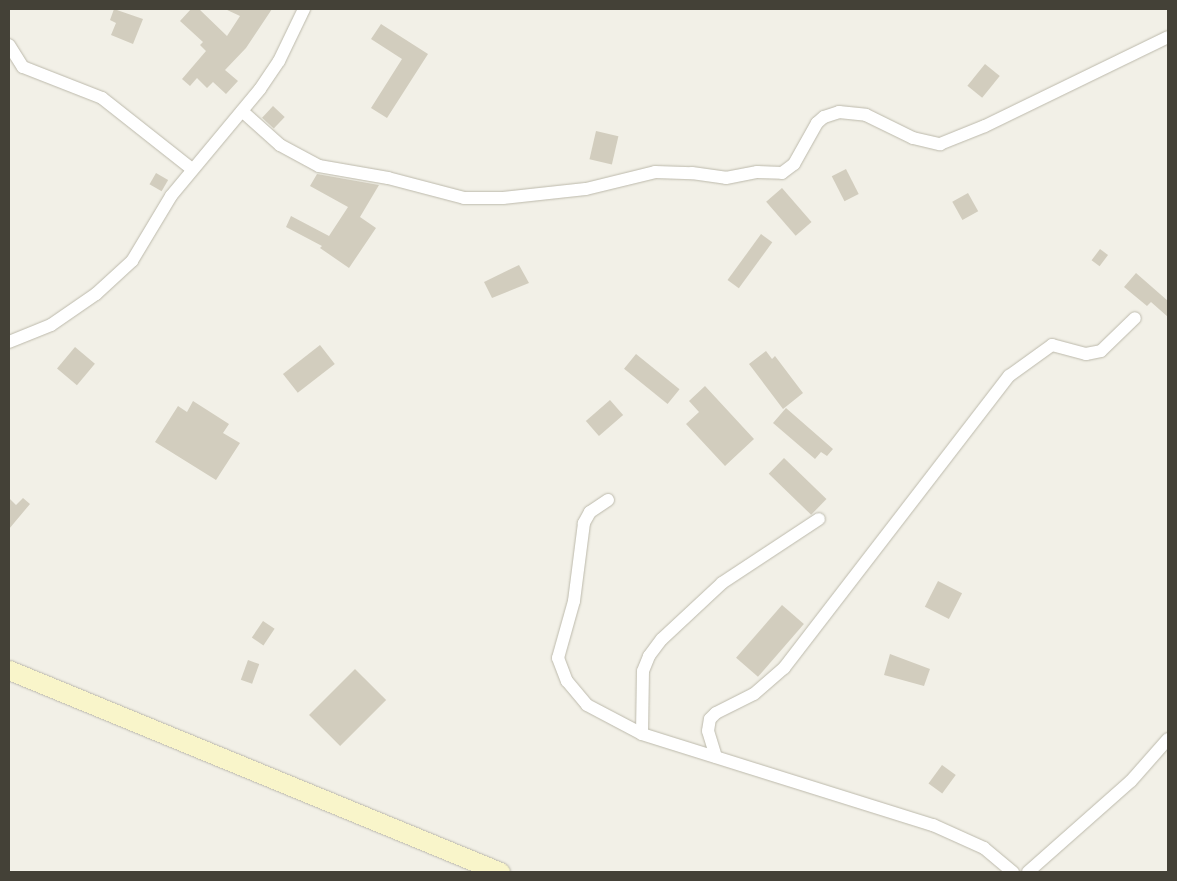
<!DOCTYPE html>
<html>
<head>
<meta charset="utf-8">
<style>
  body { margin:0 }
  #map { position:relative; width:1177px; height:881px; overflow:hidden; background:#f2f0e7; font-family:"Exo 2",sans-serif }
  div>[style] { position:absolute }
  [style*='--x'] { left:calc(var(--x)*1px); top:calc(var(--y)*1px); width:calc(var(--w)*1px); rotate:calc(var(--a)*1deg) }
  .building>* { inset:0; background:#d2cdbe; transform-origin:0 0 }
  .roads { filter:drop-shadow(0 0 1px #bcb9ab) drop-shadow(0 0 1px #bcb9ab) }
  .minor>* { height:12px; margin:-6px; padding:0 6px; transform-origin:6px; border-radius:6px; background:#fff }
  .secondary>* { height:19px; margin:-9.5px; padding:0 9.5px; transform-origin:9.5px; border-radius:9.5px; background:#f9f5ca }
  span { translate:-50% -50%; white-space:nowrap; text-align:center; line-height:1.15; -webkit-text-stroke:4px #fff; paint-order:stroke }
  .frame { position:absolute; inset:0; border:10px solid #444137; pointer-events:none }
</style>
</head>
<body>
<div id="map">
  <div class="building">
    <i style="clip-path:polygon(114px 9px,143px 19px,133px 44px,111px 35px,116px 23px,110px 20px)"></i>
    <i style="clip-path:polygon(191px 9px,199px 9px,227px 36px,240px 16px,225px 9px,272px 9px,246px 48px,225px 70px,238px 81px,226px 94px,213px 82px,207px 88px,197px 78px,190px 86px,182px 79px,206px 51px,200px 45px,203px 42px,180px 21px)"></i>
    <i style="clip-path:polygon(381px 24px,428px 54px,387px 118px,371px 108px,402px 59px,371px 39px)"></i>
    <i style="left:985px;top:64px;width:19px;height:28px;rotate:39deg"></i>
    <i style="left:273px;top:106px;width:16px;height:16px;rotate:43deg"></i>
    <i style="left:596px;top:131px;width:23px;height:29px;rotate:13deg"></i>
    <i style="left:846px;top:169px;width:28px;height:16px;rotate:63deg"></i>
    <i style="left:156px;top:173px;width:14px;height:13px;rotate:30deg"></i>
    <i style="clip-path:polygon(317px 174px,379px 185px,360px 217px,376px 228px,349px 268px,320px 248px,322px 246px,286px 227px,291px 216px,329px 236px,348px 207px,310px 186px)"></i>
    <i style="left:782px;top:188px;width:45px;height:21px;rotate:49deg"></i>
    <i style="left:968px;top:193px;width:21px;height:18px;rotate:61deg"></i>
    <i style="left:761px;top:234px;width:14px;height:57px;rotate:36deg"></i>
    <i style="left:1100px;top:249px;width:10px;height:14px;rotate:37deg"></i>
    <i style="clip-path:polygon(519px 265px,529px 283px,492px 298px,484px 282px)"></i>
    <i style="clip-path:polygon(1136px 273px,1168px 301px,1168px 317px,1151px 302px,1147px 306px,1124px 287px)"></i>
    <i style="left:320px;top:345px;width:24px;height:47px;rotate:52deg"></i>
    <i style="left:75px;top:347px;width:26px;height:28px;rotate:40deg"></i>
    <i style="clip-path:polygon(766px 351px,772px 359px,775px 356px,803px 393px,783px 409px,749px 364px)"></i>
    <i style="left:636px;top:354px;width:56px;height:19px;rotate:39deg"></i>
    <i style="clip-path:polygon(705px 386px,754px 439px,725px 466px,686px 424px,699px 412px,689px 401px)"></i>
    <i style="left:610px;top:400px;width:20px;height:32px;rotate:49deg"></i>
    <i style="clip-path:polygon(193px 401px,229px 424px,223px 433px,240px 443px,216px 480px,155px 442px,178px 406px,187px 412px)"></i>
    <i style="clip-path:polygon(786px 408px,833px 449px,827px 456px,821px 452px,815px 459px,773px 423px)"></i>
    <i style="left:784px;top:458px;width:59px;height:22px;rotate:44deg"></i>
    <i style="clip-path:polygon(9px 498px,16px 505px,23px 498px,30px 504px,9px 529px)"></i>
    <i style="left:938px;top:581px;width:27px;height:29px;rotate:27deg"></i>
    <i style="left:782px;top:605px;width:29px;height:70px;rotate:41deg"></i>
    <i style="left:263px;top:621px;width:14px;height:20px;rotate:34deg"></i>
    <i style="clip-path:polygon(890px 654px,930px 669px,924px 686px,884px 675px)"></i>
    <i style="left:248px;top:660px;width:12px;height:21px;rotate:20deg"></i>
    <i style="left:355px;top:669px;width:44px;height:65px;rotate:45deg"></i>
    <i style="left:942px;top:765px;width:17px;height:23px;rotate:36deg"></i>
  </div>
  <div class="roads">
    <div class="minor">
      <i style="--x:9;--y:45;--w:26;--a:58"></i>
      <i style="--x:23;--y:67;--w:85;--a:21.4"></i>
      <i style="--x:102;--y:98;--w:115;--a:38.3"></i>
      <i style="--x:242;--y:111;--w:51;--a:41.8"></i>
      <i style="--x:280;--y:145;--w:44;--a:28.3"></i>
      <i style="--x:319;--y:166;--w:70;--a:9.9"></i>
      <i style="--x:388;--y:178;--w:79;--a:14.7"></i>
      <i style="--x:464;--y:198;--w:39;--a:0"></i>
      <i style="--x:503;--y:198;--w:83;--a:-6.2"></i>
      <i style="--x:586;--y:189;--w:71;--a:-13.8"></i>
      <i style="--x:655;--y:172;--w:37;--a:2"></i>
      <i style="--x:692;--y:173;--w:34;--a:8"></i>
      <i style="--x:726;--y:178;--w:32;--a:-11"></i>
      <i style="--x:757;--y:172;--w:25;--a:2"></i>
      <i style="--x:782;--y:173;--w:15;--a:-37"></i>
      <i style="--x:794;--y:164;--w:47;--a:-60.7"></i>
      <i style="--x:817;--y:123;--w:9;--a:-41"></i>
      <i style="--x:824;--y:117;--w:16;--a:-18"></i>
      <i style="--x:839;--y:112;--w:27;--a:6"></i>
      <i style="--x:866;--y:115;--w:52;--a:26.1"></i>
      <i style="--x:913;--y:138;--w:28;--a:13"></i>
      <i style="--x:940;--y:144;--w:48;--a:-21.8"></i>
      <i style="--x:985;--y:126;--w:203;--a:-25.9"></i>
      <i style="--x:9;--y:342;--w:45;--a:-22"></i>
      <i style="--x:51;--y:325;--w:55;--a:-34.6"></i>
      <i style="--x:96;--y:294;--w:49;--a:-42.5"></i>
      <i style="--x:132;--y:261;--w:76;--a:-59"></i>
      <i style="--x:171;--y:196;--w:139;--a:-50.2"></i>
      <i style="--x:260;--y:89;--w:34;--a:-56"></i>
      <i style="--x:279;--y:61;--w:58;--a:-64.3"></i>
      <i style="--x:608;--y:500;--w:22;--a:146"></i>
      <i style="--x:590;--y:512;--w:13;--a:119"></i>
      <i style="--x:584;--y:523;--w:79;--a:97.3"></i>
      <i style="--x:574;--y:601;--w:59;--a:105.7"></i>
      <i style="--x:558;--y:658;--w:25;--a:69"></i>
      <i style="--x:567;--y:681;--w:31;--a:50"></i>
      <i style="--x:587;--y:705;--w:62;--a:27.8"></i>
      <i style="--x:642;--y:734;--w:305;--a:17.4"></i>
      <i style="--x:933;--y:825;--w:56;--a:24.3"></i>
      <i style="--x:984;--y:848;--w:38;--a:40"></i>
      <i style="--x:642;--y:734;--w:63;--a:-89.1"></i>
      <i style="--x:643;--y:671;--w:16;--a:-68"></i>
      <i style="--x:649;--y:656;--w:21;--a:-53"></i>
      <i style="--x:662;--y:639;--w:82;--a:-43"></i>
      <i style="--x:722;--y:583;--w:116;--a:-33.4"></i>
      <i style="--x:716;--y:757;--w:27;--a:-107"></i>
      <i style="--x:708;--y:731;--w:12;--a:-81"></i>
      <i style="--x:710;--y:719;--w:8;--a:-45"></i>
      <i style="--x:716;--y:713;--w:42;--a:-26.6"></i>
      <i style="--x:754;--y:694;--w:40;--a:-41"></i>
      <i style="--x:784;--y:668;--w:369;--a:-52.4"></i>
      <i style="--x:1009;--y:376;--w:53;--a:-35.8"></i>
      <i style="--x:1052;--y:345;--w:35;--a:15"></i>
      <i style="--x:1086;--y:354;--w:15;--a:-11"></i>
      <i style="--x:1101;--y:351;--w:47;--a:-44.1"></i>
      <i style="--x:1028;--y:872;--w:137;--a:-41.5"></i>
      <i style="--x:1131;--y:781;--w:56;--a:-48.6"></i>
    </div>
    <div class="secondary">
      <i style="--x:9;--y:670;--w:531;--a:22.36"></i>
    </div>
  </div>
  <div class="frame"></div>
</div>
</body>
</html>
